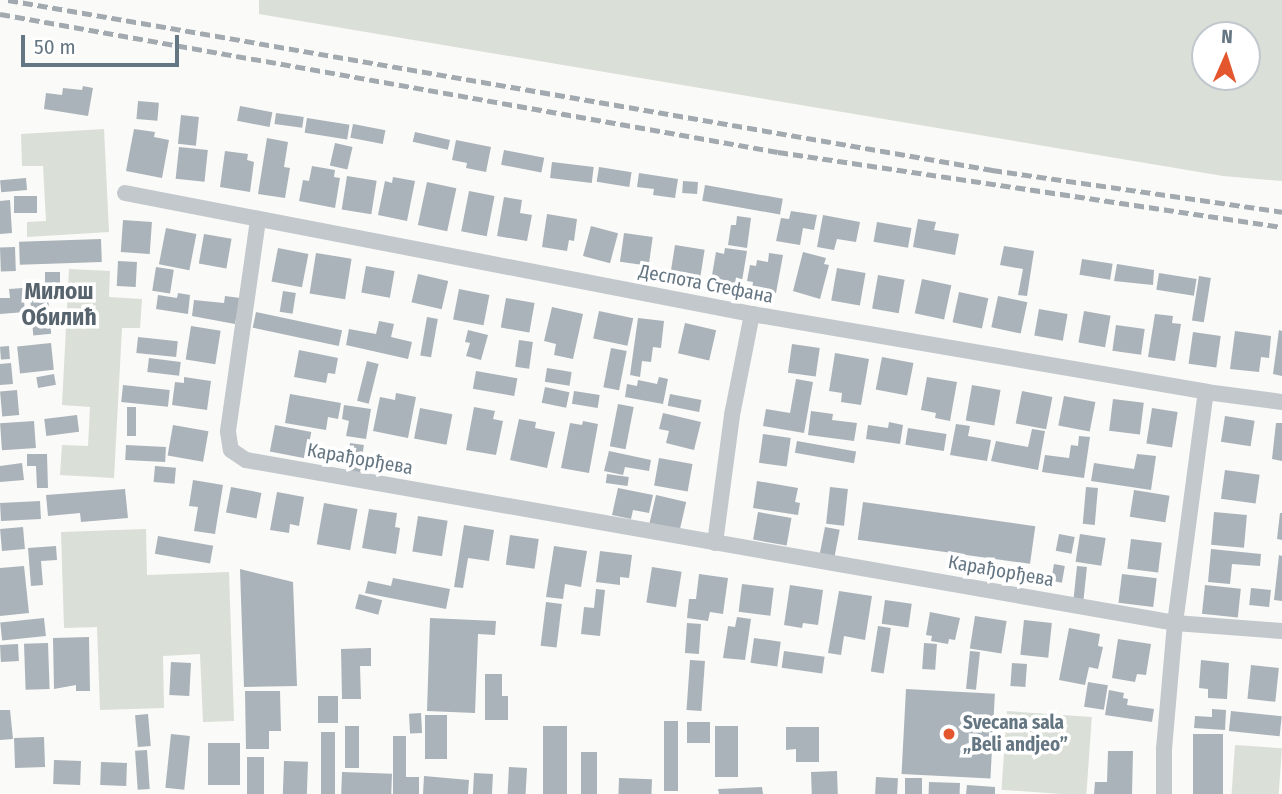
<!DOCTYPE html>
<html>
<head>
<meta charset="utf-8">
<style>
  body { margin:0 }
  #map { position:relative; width:1282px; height:794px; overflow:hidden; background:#fafaf8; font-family:"Fira Sans Condensed",sans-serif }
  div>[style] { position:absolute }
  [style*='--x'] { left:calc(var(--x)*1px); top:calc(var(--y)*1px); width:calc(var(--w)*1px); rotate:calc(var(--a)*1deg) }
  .green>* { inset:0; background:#dadfd7; transform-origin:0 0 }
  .building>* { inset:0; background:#aab3b9; transform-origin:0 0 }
  .minor>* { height:16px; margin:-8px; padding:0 8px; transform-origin:8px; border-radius:8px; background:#c3c8cc }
  .rail>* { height:5px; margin-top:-2.5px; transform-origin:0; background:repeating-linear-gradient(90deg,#a2aab0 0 10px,transparent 0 15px) }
  .dots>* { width:19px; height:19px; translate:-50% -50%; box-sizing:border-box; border:4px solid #fff; border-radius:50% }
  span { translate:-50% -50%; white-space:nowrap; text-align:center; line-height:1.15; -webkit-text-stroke:7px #fff; paint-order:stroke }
  .street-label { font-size:19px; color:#657683 }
  .poi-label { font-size:19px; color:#657683; font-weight:700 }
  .left { translate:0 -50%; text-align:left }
  .quarter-label { font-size:23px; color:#57646e; font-weight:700 }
  .north { position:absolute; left:1191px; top:21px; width:70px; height:70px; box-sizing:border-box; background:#fff; border:2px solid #c1c8cd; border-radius:50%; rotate:3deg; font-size:19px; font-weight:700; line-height:28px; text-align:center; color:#657683 }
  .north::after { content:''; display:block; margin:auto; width:24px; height:32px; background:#e4572e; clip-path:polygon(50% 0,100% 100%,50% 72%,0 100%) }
  .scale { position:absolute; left:21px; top:35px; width:158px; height:32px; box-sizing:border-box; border:4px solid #657683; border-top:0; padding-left:9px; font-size:21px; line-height:24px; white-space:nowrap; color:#657683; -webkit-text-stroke:5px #fff; paint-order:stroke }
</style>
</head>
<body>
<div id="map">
  <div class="green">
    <i style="clip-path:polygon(evenodd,259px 0,1282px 0,1282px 181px,1223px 176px,259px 14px,259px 0,1205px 35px,1247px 35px,1247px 77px,1205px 77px,1205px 35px)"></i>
    <i style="clip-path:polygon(104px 129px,109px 232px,27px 237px,27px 222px,46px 221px,43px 166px,22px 166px,21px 134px)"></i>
    <i style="clip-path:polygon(69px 269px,110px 271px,109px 297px,142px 299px,140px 328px,122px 328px,114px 478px,60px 475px,62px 445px,88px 446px,90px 407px,62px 405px)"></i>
    <i style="clip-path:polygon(146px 529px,147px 575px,229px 572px,234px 721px,203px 722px,200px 654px,163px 656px,164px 708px,100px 710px,97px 627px,64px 628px,61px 532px)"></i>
    <i style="left:1007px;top:711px;width:85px;height:79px;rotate:4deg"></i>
    <i style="left:1235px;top:745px;width:47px;height:49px;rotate:4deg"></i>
  </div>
  <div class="building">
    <i style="clip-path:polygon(83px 86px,93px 88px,88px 116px,44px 109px,46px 93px,62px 95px,63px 88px,82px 90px)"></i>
    <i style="left:138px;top:101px;width:21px;height:18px;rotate:5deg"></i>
    <i style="left:240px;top:106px;width:33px;height:15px;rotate:11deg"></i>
    <i style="left:276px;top:113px;width:28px;height:11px;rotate:8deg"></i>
    <i style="left:181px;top:115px;width:18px;height:29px;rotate:6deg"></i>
    <i style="left:307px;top:118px;width:43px;height:15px;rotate:9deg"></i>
    <i style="left:353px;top:124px;width:33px;height:14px;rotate:11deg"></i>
    <i style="clip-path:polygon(134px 129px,155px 132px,154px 137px,169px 140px,162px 178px,126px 171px)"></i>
    <i style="left:415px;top:132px;width:36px;height:10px;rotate:13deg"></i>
    <i style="clip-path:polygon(267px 138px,288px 142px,284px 167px,290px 168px,285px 198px,258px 194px)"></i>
    <i style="clip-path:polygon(456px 140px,491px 147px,486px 172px,466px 168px,467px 163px,452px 160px)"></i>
    <i style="left:335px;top:143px;width:18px;height:23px;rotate:13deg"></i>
    <i style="left:179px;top:147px;width:29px;height:32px;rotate:6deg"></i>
    <i style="left:504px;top:150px;width:41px;height:15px;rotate:11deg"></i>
    <i style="clip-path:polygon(225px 151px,248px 154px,247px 160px,254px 162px,250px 192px,220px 187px)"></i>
    <i style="left:552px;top:162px;width:42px;height:16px;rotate:7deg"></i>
    <i style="clip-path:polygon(312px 166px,335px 170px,334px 177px,340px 178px,335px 208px,299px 201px,303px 180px,309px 181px)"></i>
    <i style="left:599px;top:167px;width:33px;height:15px;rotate:9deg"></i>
    <i style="clip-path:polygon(639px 173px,678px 179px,675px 198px,653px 195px,654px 189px,637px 187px)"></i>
    <i style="left:347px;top:176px;width:30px;height:34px;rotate:9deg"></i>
    <i style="clip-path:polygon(393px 177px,415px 181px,407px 221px,378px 215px,385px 181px,392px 183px)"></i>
    <i style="left:26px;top:178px;width:12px;height:26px;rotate:85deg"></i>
    <i style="left:683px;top:181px;width:15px;height:12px;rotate:4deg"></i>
    <i style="left:427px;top:182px;width:30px;height:44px;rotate:12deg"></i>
    <i style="left:705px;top:185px;width:79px;height:16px;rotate:10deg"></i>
    <i style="left:469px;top:191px;width:26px;height:41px;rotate:11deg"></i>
    <i style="left:14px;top:196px;width:23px;height:17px"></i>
    <i style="clip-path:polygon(504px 197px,522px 200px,520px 213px,532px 215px,527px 241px,497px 236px)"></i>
    <i style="clip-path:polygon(10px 200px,12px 233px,0 234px,0 201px)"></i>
    <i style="clip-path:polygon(791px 211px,817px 215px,814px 230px,803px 228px,800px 245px,776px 241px,781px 218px,789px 219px)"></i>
    <i style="clip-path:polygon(547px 214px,577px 219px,574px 241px,569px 240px,567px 251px,542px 247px)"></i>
    <i style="clip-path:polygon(823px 215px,860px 222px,856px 242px,837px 239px,834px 250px,817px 247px)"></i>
    <i style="clip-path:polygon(737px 216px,751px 218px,747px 248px,728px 245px,731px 225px,736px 225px)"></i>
    <i style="clip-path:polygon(918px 219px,936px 222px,934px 230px,959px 234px,955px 255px,913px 247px)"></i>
    <i style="left:123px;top:220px;width:29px;height:32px;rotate:4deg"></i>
    <i style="left:877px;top:222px;width:35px;height:20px;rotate:10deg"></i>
    <i style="left:591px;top:226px;width:28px;height:31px;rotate:15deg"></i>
    <i style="left:166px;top:228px;width:31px;height:37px;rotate:11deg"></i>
    <i style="left:624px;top:233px;width:29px;height:29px;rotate:8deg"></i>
    <i style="left:204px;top:234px;width:28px;height:30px;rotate:10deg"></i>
    <i style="left:101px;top:239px;width:23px;height:82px;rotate:88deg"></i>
    <i style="left:675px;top:245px;width:30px;height:30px;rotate:9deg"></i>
    <i style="clip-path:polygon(1004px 246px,1034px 251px,1027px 296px,1018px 295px,1023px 269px,1000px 265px)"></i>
    <i style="left:15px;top:247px;width:24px;height:15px;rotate:88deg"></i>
    <i style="left:278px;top:248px;width:31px;height:34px;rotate:11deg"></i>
    <i style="clip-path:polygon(725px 248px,747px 251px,741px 287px,711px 281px,716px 252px,724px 254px)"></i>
    <i style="clip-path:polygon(803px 252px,826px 258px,824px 264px,829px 265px,820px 299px,793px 291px)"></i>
    <i style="left:316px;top:253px;width:36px;height:41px;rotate:9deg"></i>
    <i style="clip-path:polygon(769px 253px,783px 255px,776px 293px,752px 289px,753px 282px,747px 281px,750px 265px,756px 266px,757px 260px,768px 262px)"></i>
    <i style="left:1082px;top:259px;width:31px;height:16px;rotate:9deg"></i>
    <i style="left:118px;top:261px;width:19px;height:25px;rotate:3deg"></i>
    <i style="clip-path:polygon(1117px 264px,1154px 270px,1153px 285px,1114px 281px)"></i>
    <i style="left:366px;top:266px;width:29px;height:27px;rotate:10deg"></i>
    <i style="left:156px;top:267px;width:18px;height:24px;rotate:9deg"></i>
    <i style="left:837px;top:268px;width:29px;height:33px;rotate:10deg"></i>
    <i style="left:45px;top:272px;width:15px;height:18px"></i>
    <i style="left:1159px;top:273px;width:38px;height:17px;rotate:9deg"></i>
    <i style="left:418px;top:274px;width:31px;height:29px;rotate:13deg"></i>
    <i style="left:878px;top:275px;width:27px;height:34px;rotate:10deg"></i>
    <i style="left:1199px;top:276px;width:12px;height:45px;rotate:9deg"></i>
    <i style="left:922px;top:279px;width:30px;height:35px;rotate:12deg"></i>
    <i style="clip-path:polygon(23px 288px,25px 312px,0 314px,0 298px,10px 298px,9px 289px)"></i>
    <i style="left:459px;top:289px;width:31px;height:31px;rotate:11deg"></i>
    <i style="left:283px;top:291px;width:13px;height:21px;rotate:9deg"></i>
    <i style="left:959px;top:292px;width:30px;height:31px;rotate:12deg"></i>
    <i style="clip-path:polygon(178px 293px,190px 295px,188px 314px,156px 309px,158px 295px,177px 298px)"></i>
    <i style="clip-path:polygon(225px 296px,240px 298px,235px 324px,192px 316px,194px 300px,224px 303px)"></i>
    <i style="left:998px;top:296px;width:30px;height:32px;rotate:12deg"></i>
    <i style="left:48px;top:297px;width:37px;height:18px;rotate:85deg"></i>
    <i style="left:506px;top:298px;width:29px;height:30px;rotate:10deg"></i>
    <i style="clip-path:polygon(552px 307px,583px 314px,573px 359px,554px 355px,556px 344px,544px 341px)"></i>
    <i style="left:1039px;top:309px;width:29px;height:27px;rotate:10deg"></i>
    <i style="left:599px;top:311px;width:35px;height:28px;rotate:12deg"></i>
    <i style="left:1084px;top:311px;width:27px;height:32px;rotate:10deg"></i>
    <i style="left:256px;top:312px;width:88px;height:16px;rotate:12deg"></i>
    <i style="clip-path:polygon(1155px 314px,1173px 316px,1172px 323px,1181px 324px,1175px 361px,1148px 357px)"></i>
    <i style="left:427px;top:317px;width:11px;height:39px;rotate:10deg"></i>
    <i style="clip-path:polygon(638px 318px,664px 321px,661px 348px,653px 347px,651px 362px,642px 361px,640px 377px,630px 375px)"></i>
    <i style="clip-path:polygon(379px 321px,394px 324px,391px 337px,412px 342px,408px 359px,346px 345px,349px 329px,376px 334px)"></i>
    <i style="left:685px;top:323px;width:32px;height:31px;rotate:13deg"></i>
    <i style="left:1116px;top:325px;width:29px;height:26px;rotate:8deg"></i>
    <i style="left:191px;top:326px;width:30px;height:34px;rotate:9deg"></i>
    <i style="clip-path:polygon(468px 330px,488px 335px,481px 360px,466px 356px,470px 343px,465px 342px)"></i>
    <i style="clip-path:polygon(1279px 330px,1282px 331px,1282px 376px,1273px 374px)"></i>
    <i style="clip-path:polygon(1235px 331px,1271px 336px,1269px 358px,1261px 357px,1259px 372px,1230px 369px)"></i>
    <i style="left:1193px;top:332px;width:28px;height:32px;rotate:8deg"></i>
    <i style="left:138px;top:337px;width:40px;height:16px;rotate:6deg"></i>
    <i style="left:519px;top:340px;width:14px;height:27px;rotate:8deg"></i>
    <i style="left:51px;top:343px;width:27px;height:34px;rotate:84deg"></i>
    <i style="left:792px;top:344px;width:28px;height:29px;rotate:8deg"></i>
    <i style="left:9px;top:346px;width:13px;height:9px;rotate:86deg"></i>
    <i style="left:611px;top:348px;width:16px;height:40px;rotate:11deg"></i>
    <i style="clip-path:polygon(299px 350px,338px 358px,335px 374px,328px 373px,326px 383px,294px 377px)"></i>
    <i style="clip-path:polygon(835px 353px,869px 359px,861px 405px,841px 402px,842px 393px,829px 391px)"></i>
    <i style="left:882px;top:357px;width:32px;height:33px;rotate:11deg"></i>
    <i style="left:149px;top:358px;width:32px;height:14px;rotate:7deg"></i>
    <i style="left:367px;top:361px;width:12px;height:41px;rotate:14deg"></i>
    <i style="clip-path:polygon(11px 363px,13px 384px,0 385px,0 364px)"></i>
    <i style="left:547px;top:368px;width:25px;height:14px;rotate:9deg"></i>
    <i style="left:476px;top:371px;width:42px;height:18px;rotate:10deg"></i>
    <i style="left:54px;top:374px;width:11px;height:18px;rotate:80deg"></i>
    <i style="clip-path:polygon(184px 377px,211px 381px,207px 410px,172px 405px,175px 382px,184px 383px)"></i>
    <i style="clip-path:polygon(659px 377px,668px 379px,663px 404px,625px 397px,627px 384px,637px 386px,638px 380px,657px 384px)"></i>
    <i style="clip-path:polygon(927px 377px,957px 382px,950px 421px,935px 418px,936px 413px,921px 410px)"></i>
    <i style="clip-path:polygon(796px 379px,813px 382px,804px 433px,763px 426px,766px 409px,790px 413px)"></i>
    <i style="left:123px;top:385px;width:47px;height:17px;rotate:6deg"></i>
    <i style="left:972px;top:385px;width:29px;height:36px;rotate:10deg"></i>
    <i style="left:545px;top:387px;width:25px;height:16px;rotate:12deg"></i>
    <i style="left:17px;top:390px;width:25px;height:17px;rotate:85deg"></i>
    <i style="left:574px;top:391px;width:26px;height:13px;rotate:9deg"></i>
    <i style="left:1022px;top:391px;width:31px;height:33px;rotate:11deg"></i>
    <i style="clip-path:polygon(396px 393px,416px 397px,408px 438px,373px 431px,380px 397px,395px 400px)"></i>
    <i style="clip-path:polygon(290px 394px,341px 403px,338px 419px,328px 417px,326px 430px,285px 423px)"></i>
    <i style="left:670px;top:394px;width:32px;height:12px;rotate:11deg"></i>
    <i style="left:1064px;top:396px;width:32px;height:30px;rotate:11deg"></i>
    <i style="left:1113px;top:399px;width:31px;height:32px;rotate:7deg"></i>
    <i style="left:618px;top:404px;width:16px;height:43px;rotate:11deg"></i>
    <i style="clip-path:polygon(344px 405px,371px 409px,366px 439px,346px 436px,349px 421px,342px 419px)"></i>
    <i style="left:127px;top:407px;width:9px;height:29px"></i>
    <i style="clip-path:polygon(474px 407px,495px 411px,493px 419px,503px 421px,496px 455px,466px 450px)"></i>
    <i style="left:420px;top:408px;width:33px;height:31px;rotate:11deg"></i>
    <i style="left:1152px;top:408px;width:26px;height:36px;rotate:9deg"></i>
    <i style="clip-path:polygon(811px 411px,833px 414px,832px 420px,857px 423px,854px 441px,808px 435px)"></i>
    <i style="clip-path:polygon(663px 413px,701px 422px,694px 450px,666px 443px,669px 431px,659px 429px)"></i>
    <i style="left:77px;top:415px;width:17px;height:33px;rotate:83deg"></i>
    <i style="left:1225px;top:416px;width:30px;height:26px;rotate:9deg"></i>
    <i style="clip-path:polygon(519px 419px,536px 422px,535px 428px,555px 432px,547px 468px,510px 460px)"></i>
    <i style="left:34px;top:421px;width:27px;height:34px;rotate:86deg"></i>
    <i style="clip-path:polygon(583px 421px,598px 424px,589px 473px,561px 468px,570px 423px,582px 425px)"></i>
    <i style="clip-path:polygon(889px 422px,903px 425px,900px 444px,866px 439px,868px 425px,888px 428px)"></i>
    <i style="clip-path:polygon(1276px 423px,1282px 423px,1282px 461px,1272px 459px)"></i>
    <i style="clip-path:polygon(956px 424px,970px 426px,968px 436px,991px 440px,987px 461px,950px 455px)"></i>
    <i style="left:173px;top:425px;width:36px;height:31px;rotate:10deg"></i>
    <i style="left:275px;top:425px;width:37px;height:27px;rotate:11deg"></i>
    <i style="left:908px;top:428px;width:39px;height:17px;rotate:9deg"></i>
    <i style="clip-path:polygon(1032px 429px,1045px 431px,1038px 470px,991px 461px,996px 441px,1028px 447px)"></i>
    <i style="left:763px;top:434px;width:28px;height:29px;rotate:8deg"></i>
    <i style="clip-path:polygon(1079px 436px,1090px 437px,1084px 478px,1042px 472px,1045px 455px,1069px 458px,1071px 445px,1078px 446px)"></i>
    <i style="left:797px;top:441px;width:60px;height:12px;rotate:10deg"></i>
    <i style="left:350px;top:443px;width:14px;height:28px;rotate:8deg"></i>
    <i style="left:126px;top:445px;width:40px;height:15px;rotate:3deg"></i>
    <i style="clip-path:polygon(609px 451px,651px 460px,649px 471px,625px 467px,623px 475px,604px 471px)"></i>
    <i style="clip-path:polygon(27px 454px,47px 454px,48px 488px,37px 488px,36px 466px,27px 466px)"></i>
    <i style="clip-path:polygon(1137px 454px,1156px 456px,1151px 490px,1091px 481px,1094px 463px,1134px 469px)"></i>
    <i style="left:659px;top:458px;width:34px;height:28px;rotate:10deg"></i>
    <i style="clip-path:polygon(22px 463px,24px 480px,0 482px,0 466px)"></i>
    <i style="left:155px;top:466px;width:21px;height:16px;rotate:5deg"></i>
    <i style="left:1225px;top:470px;width:35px;height:29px;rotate:8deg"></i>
    <i style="left:607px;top:474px;width:22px;height:9px;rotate:8deg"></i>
    <i style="clip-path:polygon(193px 480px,223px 485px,215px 534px,194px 531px,198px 507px,189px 506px)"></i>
    <i style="clip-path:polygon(757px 481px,798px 488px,795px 502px,800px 503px,798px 515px,753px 508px)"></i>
    <i style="left:231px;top:487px;width:31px;height:26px;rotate:11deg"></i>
    <i style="left:830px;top:487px;width:18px;height:37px;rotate:6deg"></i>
    <i style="left:1086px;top:487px;width:12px;height:37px;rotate:5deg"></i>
    <i style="clip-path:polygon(618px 488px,653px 495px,649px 513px,633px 510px,631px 519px,612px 515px)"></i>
    <i style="clip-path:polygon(125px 489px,128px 518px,81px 522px,80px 513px,48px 516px,46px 495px)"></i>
    <i style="left:1134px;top:490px;width:36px;height:27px;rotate:9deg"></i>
    <i style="clip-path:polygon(277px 492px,304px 497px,299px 526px,290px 524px,289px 533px,270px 530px)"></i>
    <i style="left:656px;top:495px;width:31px;height:29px;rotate:13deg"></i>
    <i style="left:40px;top:501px;width:18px;height:40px;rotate:87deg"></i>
    <i style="left:863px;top:502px;width:174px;height:38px;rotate:8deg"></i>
    <i style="left:324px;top:503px;width:34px;height:42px;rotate:10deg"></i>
    <i style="clip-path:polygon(369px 509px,397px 513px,395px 527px,400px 528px,396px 554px,362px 548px)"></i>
    <i style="left:758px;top:512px;width:34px;height:28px;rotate:10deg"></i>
    <i style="left:1214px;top:512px;width:33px;height:33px;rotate:5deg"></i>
    <i style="clip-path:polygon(1280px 513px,1282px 513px,1282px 540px,1277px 539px)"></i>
    <i style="left:418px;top:516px;width:30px;height:36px;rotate:9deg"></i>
    <i style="clip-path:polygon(464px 525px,494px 530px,489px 561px,468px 558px,463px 588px,454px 587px)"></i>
    <i style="left:23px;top:527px;width:22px;height:23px;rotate:85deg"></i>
    <i style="left:825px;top:527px;width:15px;height:28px;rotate:11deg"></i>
    <i style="left:1059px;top:534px;width:16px;height:17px;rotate:11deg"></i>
    <i style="left:1080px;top:534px;width:26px;height:28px;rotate:9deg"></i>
    <i style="left:510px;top:535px;width:29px;height:30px;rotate:8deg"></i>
    <i style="left:158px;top:536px;width:56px;height:18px;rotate:10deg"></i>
    <i style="left:1131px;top:539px;width:31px;height:30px;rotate:7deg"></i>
    <i style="clip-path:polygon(56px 546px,57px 560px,41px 561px,43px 585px,31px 586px,28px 548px)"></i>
    <i style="clip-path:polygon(554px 546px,587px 551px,581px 587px,565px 584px,563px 599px,546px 597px)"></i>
    <i style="clip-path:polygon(1211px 549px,1261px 554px,1260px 566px,1232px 564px,1230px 584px,1208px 582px)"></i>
    <i style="clip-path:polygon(600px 551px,632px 555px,629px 578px,620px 577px,620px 585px,596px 582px)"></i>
    <i style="clip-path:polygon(1279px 555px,1282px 556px,1282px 601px,1274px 600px)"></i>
    <i style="left:1054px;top:564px;width:11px;height:17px;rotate:10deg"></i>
    <i style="clip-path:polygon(24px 566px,29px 613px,0 616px,0 568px)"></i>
    <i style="left:1077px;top:566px;width:10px;height:33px;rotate:6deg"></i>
    <i style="left:652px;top:567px;width:30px;height:36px;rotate:9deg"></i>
    <i style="clip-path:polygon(240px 569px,293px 582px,297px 686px,244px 687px)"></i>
    <i style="clip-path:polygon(699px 574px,728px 578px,723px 614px,710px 612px,708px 621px,687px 618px,689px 599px,696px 599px)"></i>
    <i style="left:1122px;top:574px;width:35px;height:29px;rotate:7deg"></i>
    <i style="clip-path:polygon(393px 578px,450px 589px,446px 609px,365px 593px,368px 581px,391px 586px)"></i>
    <i style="left:742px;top:584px;width:32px;height:28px;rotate:7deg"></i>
    <i style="clip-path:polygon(790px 585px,823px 590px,818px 625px,803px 623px,802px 628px,784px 625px)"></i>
    <i style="left:1205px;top:585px;width:36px;height:29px;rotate:6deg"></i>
    <i style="left:1251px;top:588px;width:20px;height:17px;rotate:6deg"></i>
    <i style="clip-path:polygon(596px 589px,605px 590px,600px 636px,581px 634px,584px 607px,594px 608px)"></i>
    <i style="clip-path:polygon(839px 591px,872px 596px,865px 640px,844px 636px,841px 655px,828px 653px)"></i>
    <i style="left:359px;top:594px;width:24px;height:15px;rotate:15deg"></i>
    <i style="left:885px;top:600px;width:27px;height:24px;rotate:8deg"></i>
    <i style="left:546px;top:602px;width:16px;height:44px;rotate:7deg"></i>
    <i style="clip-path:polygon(930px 612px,960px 618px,955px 640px,949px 639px,948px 644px,931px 641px,932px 636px,926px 635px)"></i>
    <i style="left:975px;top:616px;width:32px;height:33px;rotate:9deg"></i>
    <i style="clip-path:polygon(737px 617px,751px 619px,745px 660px,723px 658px,728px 626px,735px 627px)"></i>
    <i style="left:44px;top:618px;width:18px;height:44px;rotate:84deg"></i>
    <i style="clip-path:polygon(430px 618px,496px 621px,495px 635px,478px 634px,475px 713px,427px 711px)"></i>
    <i style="left:1024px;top:620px;width:28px;height:35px;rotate:6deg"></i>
    <i style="left:687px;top:623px;width:14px;height:30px;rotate:4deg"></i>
    <i style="left:878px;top:626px;width:13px;height:46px;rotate:9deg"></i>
    <i style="clip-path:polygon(1069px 628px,1100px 634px,1098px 646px,1103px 647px,1098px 669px,1089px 667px,1085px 685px,1059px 680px)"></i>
    <i style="clip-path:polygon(89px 637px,90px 691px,76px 691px,76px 685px,54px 689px,53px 638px)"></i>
    <i style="left:754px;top:638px;width:27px;height:25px;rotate:8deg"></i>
    <i style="clip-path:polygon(1118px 639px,1151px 644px,1146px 675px,1137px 674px,1135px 682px,1112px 678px)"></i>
    <i style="left:48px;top:643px;width:46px;height:24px;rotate:88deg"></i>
    <i style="left:924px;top:643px;width:13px;height:26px;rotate:4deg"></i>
    <i style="left:18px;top:644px;width:17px;height:18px;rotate:87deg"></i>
    <i style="clip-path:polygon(371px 648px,371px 666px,360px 666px,361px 699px,342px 699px,341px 649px)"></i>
    <i style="left:784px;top:651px;width:41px;height:17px;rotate:8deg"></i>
    <i style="left:970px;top:651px;width:10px;height:38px;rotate:6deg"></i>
    <i style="left:690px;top:660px;width:15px;height:50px;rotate:4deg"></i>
    <i style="clip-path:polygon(1201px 660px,1229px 663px,1227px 699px,1208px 698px,1208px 689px,1199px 688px)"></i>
    <i style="left:171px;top:662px;width:20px;height:33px;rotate:3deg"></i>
    <i style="left:1012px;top:663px;width:15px;height:23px;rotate:4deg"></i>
    <i style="left:1251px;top:665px;width:28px;height:34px;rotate:6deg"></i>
    <i style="clip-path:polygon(485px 674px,502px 674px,502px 696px,508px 696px,508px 720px,485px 720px)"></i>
    <i style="left:1088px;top:682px;width:20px;height:25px;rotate:9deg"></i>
    <i style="left:906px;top:689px;width:89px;height:85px;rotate:3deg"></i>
    <i style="clip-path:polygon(1109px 690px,1124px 693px,1123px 698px,1128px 699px,1127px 705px,1154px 709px,1152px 722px,1105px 715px)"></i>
    <i style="clip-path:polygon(245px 691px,280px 691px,281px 731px,269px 731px,269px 749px,246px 749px)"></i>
    <i style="left:318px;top:696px;width:20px;height:27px"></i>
    <i style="clip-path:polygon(1212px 709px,1226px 710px,1225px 730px,1194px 728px,1195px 716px,1212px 717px)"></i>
    <i style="clip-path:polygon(0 710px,10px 710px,13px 739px,0 740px)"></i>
    <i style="left:1231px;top:711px;width:51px;height:20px;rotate:6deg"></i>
    <i style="left:421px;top:713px;width:20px;height:12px;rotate:87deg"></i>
    <i style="left:148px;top:714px;width:32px;height:13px;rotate:85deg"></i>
    <i style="left:425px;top:715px;width:22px;height:44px"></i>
    <i style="left:664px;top:721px;width:14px;height:70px"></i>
    <i style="left:687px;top:722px;width:23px;height:21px"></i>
    <i style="left:345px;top:726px;width:14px;height:42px"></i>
    <i style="left:543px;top:726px;width:24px;height:68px"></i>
    <i style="left:715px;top:726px;width:23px;height:51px"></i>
    <i style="clip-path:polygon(786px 727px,819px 727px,819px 762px,796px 762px,796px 749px,786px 750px)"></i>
    <i style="left:321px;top:732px;width:14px;height:62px"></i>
    <i style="left:171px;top:734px;width:19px;height:54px;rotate:6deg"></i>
    <i style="left:1193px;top:734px;width:30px;height:60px"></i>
    <i style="clip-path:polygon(393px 736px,406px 736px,406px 777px,419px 777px,419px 794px,393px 794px)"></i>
    <i style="left:44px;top:737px;width:30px;height:30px;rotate:88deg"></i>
    <i style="left:208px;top:743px;width:32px;height:42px"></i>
    <i style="left:147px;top:750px;width:39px;height:12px;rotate:86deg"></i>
    <i style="clip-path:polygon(1108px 751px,1133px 751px,1132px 794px,1094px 794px,1095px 782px,1107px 782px)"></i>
    <i style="left:581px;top:752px;width:16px;height:42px"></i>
    <i style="left:264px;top:757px;width:37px;height:17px;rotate:90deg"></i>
    <i style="left:54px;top:760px;width:27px;height:24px;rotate:2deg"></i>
    <i style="left:284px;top:761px;width:24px;height:33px;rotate:2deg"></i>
    <i style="left:101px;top:762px;width:26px;height:23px;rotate:2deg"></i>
    <i style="left:509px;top:767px;width:18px;height:27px;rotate:3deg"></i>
    <i style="left:837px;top:771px;width:23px;height:26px;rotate:88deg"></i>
    <i style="left:342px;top:772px;width:50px;height:22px;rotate:2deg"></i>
    <i style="left:474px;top:773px;width:19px;height:21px;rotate:3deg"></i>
    <i style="clip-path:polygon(424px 776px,469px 780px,468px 794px,423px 794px)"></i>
    <i style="left:876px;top:777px;width:22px;height:17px;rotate:3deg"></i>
    <i style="left:619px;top:778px;width:33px;height:16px;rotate:2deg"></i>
    <i style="left:905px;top:778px;width:17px;height:16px"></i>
    <i style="left:929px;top:782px;width:31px;height:12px;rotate:2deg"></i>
    <i style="clip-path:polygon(967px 785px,995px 787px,995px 794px,966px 794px)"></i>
    <i style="clip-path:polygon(762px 787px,763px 794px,719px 794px,718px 789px)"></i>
  </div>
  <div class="minor">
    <i style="--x:125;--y:193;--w:639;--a:10.92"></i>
    <i style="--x:752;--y:314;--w:461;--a:9.7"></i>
    <i style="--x:1206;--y:392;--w:77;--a:7.5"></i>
    <i style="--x:258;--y:220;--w:214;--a:98.1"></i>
    <i style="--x:228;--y:432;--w:18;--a:81"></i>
    <i style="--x:231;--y:450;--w:18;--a:34"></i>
    <i style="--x:246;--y:460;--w:943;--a:9.95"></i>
    <i style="--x:1175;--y:623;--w:107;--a:4.3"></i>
    <i style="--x:715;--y:543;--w:129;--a:-82.4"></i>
    <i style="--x:732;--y:415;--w:103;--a:-78.8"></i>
    <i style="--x:1164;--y:794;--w:45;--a:-90"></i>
    <i style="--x:1164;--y:749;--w:126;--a:-85"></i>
    <i style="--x:1175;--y:623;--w:233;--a:-82.4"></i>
  </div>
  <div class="rail">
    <i style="--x:8;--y:0;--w:999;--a:9.8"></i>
    <i style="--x:992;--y:170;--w:293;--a:8.2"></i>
    <i style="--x:0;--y:14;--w:790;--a:10.06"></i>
    <i style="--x:778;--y:152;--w:510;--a:8.46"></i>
  </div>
  <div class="dots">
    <i style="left:949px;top:734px;background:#e4572e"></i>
  </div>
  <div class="street-label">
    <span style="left:706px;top:284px;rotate:11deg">Деспота Стефана</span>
    <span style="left:360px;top:459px;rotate:10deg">Карађорђева</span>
    <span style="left:1001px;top:571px;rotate:10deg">Карађорђева</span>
  </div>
  <div class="poi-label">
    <span class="left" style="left:963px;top:734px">Svecana sala<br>„Beli andjeo”</span>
  </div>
  <div class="quarter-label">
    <span style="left:59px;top:304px">Милош<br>Обилић</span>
  </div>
  <div class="north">N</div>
  <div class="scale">50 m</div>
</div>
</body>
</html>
